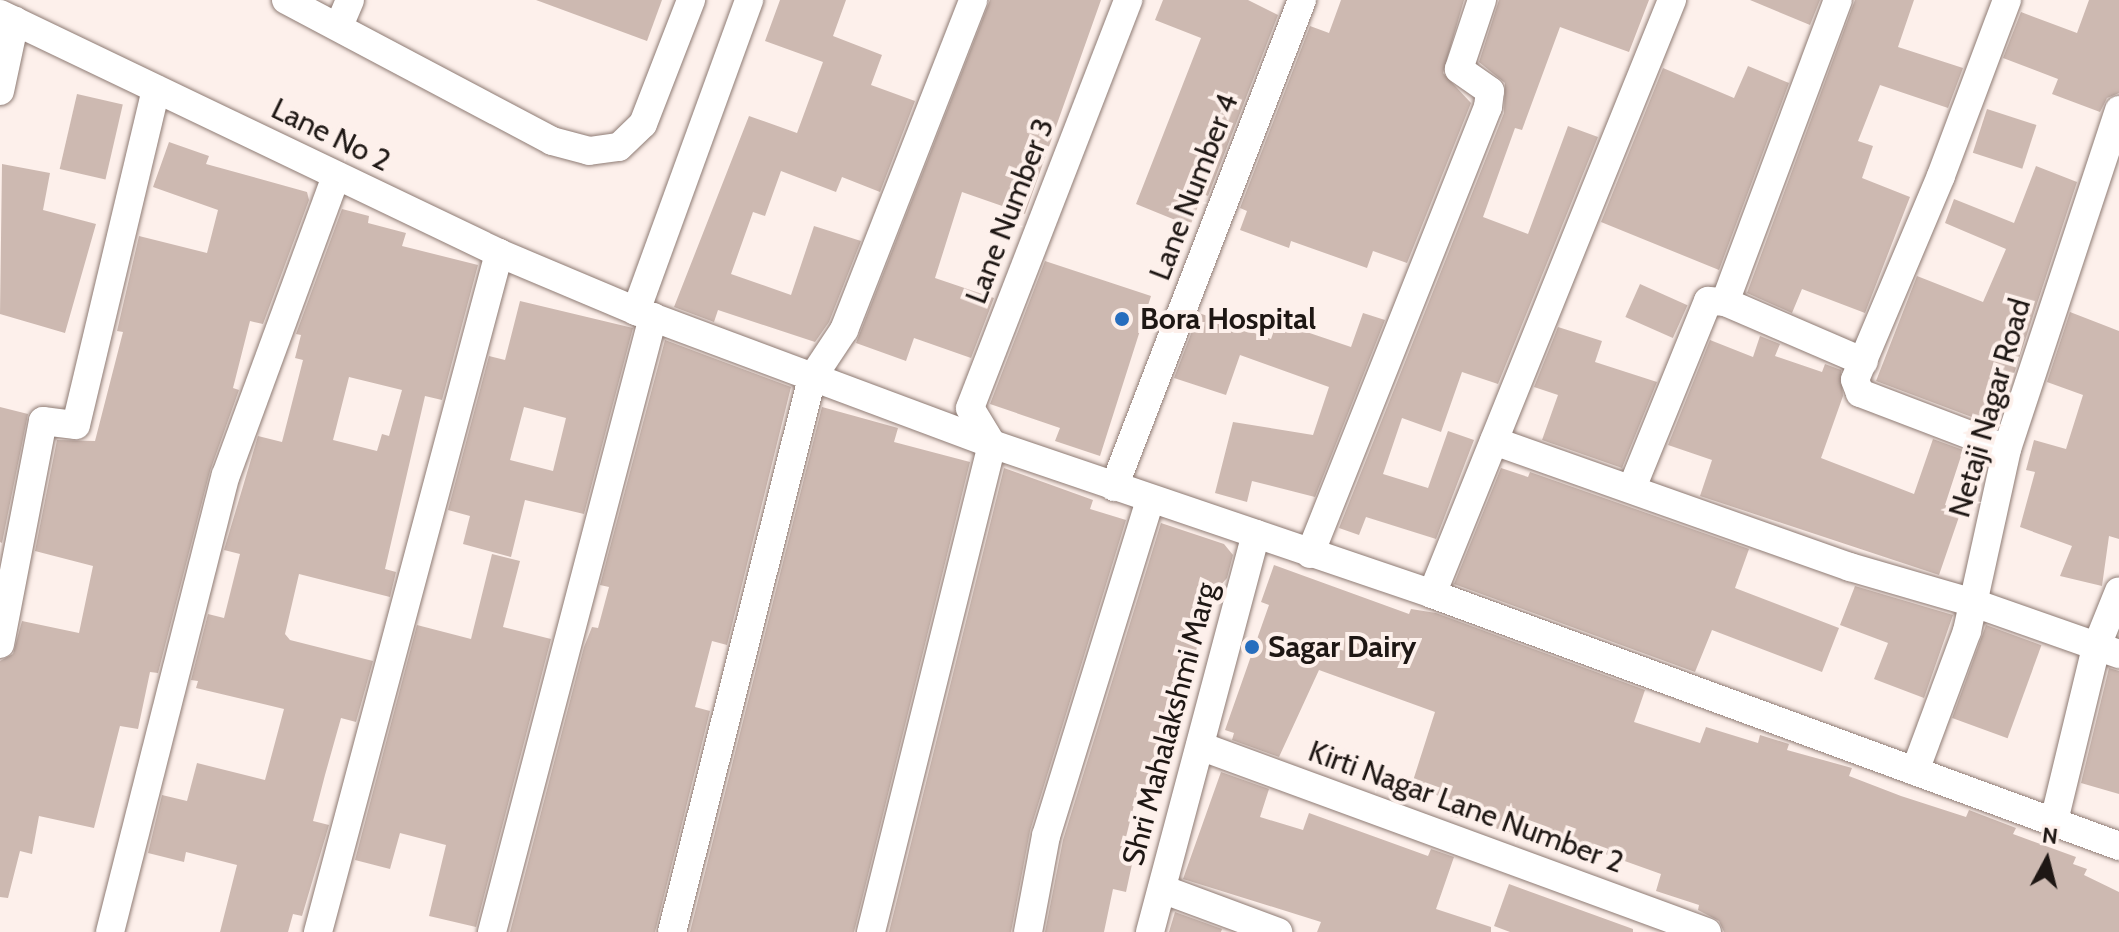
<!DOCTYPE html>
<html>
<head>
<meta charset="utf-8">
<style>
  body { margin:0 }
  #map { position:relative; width:2119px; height:932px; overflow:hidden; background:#fdf0eb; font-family:Cabin,sans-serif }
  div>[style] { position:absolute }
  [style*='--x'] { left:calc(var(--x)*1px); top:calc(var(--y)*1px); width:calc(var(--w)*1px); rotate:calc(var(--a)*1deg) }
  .building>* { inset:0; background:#cdb9b1; transform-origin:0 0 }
  .roads { filter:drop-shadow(0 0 2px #8e7b74) drop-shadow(0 0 2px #8e7b74) }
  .minor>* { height:28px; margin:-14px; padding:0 14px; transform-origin:14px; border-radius:14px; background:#fff }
  .dots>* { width:22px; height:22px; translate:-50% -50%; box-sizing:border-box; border:4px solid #fdf0eb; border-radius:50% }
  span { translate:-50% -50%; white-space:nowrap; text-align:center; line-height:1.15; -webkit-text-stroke:8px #fdf0eb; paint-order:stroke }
  .street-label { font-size:30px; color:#1e1714 }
  .poi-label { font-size:30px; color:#1e1714; font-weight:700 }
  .left { translate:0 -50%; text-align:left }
  .north { position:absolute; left:2007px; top:820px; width:80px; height:80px; -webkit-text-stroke:6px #fdf0eb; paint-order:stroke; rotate:7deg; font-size:22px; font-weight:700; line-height:32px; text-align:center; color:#1e1714 }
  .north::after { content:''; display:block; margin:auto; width:28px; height:36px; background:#1e1714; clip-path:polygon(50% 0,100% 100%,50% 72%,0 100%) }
</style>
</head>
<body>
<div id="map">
  <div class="building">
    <i style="clip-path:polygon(536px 0,662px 0,647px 41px)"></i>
    <i style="clip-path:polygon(780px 0,846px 0,833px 36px,882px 55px,871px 85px,915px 101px,880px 192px,842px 177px,836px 192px,781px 171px,765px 216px,753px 212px,731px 274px,791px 295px,814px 226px,861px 241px,829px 322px,815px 342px,718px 310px,714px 322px,674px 307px,749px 116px,797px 133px,823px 62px,765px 41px)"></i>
    <i style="clip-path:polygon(990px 0,1101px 0,1025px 214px,962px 192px,935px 278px,994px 298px,971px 358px,914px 338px,906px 361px,856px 343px)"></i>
    <i style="clip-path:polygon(1163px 0,1248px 0,1278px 15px,1208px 196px,1203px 194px,1190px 226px,1136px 204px,1201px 38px,1155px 20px)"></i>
    <i style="clip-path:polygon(1341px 0,1464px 0,1443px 73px,1471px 103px,1407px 263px,1373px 251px,1367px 268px,1291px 241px,1289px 248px,1240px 230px,1247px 211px,1240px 208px,1310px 26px,1329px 33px)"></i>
    <i style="clip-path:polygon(1499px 0,1649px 0,1629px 52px,1560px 27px,1522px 130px,1515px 128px,1483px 217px,1528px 234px,1568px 126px,1598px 137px,1498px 384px,1462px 372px,1441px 432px,1402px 418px,1383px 474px,1428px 488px,1448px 431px,1474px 440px,1436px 539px,1366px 517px,1359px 535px,1339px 528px,1504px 113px,1505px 83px,1479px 62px)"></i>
    <i style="clip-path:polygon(1750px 0,1820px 0,1810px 25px)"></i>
    <i style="clip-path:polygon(1855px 0,1914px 0,1898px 47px,1963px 68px,1948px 108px,1880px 85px,1858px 141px,1873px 146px,1862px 178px,1910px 197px,1865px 313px,1802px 289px,1792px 313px,1747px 293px)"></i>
    <i style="clip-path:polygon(2089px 0,2119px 0,2119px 93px,2107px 98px,2100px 112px,2052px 94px,2058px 79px,2003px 58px,2021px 12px,2077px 33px)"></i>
    <i style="clip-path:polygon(1748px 66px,1789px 83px,1719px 270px,1601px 222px,1663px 68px,1734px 98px)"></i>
    <i style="left:77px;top:94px;width:47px;height:77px;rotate:13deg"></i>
    <i style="left:1987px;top:109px;width:52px;height:46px;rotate:18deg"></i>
    <i style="clip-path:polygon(169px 142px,209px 156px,206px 164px,307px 192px,309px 200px,263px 324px,250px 321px,233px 388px,239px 390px,210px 471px,158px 673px,150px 672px,138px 729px,120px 726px,94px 828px,39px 816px,32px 854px,20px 851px,8px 898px,0 897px,0 661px,13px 654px,22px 621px,79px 633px,93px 566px,35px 551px,57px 440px,95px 441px,123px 332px,117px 331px,139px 236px,207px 253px,218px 210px,153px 187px)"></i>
    <i style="clip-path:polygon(2px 164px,50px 173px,43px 210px,96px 224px,65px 333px,0 314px)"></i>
    <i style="clip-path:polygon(2036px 166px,2077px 182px,2009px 389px,1998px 384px,1985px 422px,1876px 381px,1917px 276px,1983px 302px,2006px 249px,1945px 223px,1954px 199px,2014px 223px)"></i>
    <i style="clip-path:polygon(evenodd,342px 209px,369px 216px,368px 223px,406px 233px,402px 246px,478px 265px,442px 400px,425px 396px,385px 569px,396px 572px,390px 597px,299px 574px,285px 634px,290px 640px,373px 661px,356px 722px,341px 718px,325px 775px,313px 821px,329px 825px,302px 916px,293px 914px,288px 932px,220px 932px,237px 865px,186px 852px,184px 862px,148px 853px,162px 795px,187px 801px,197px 763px,265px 780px,284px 709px,196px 688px,198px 681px,191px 680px,208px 614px,224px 618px,240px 554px,224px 550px,258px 436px,282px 442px,303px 360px,295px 358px,301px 335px,296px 334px,342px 209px,349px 377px,402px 390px,389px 436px,382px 434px,377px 451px,333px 440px,349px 377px)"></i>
    <i style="clip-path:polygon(1045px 261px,1151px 296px,1100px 456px,1055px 441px,1060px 428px,990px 404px)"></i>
    <i style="left:1640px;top:284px;width:52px;height:36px;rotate:24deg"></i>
    <i style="clip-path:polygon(evenodd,520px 301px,633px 328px,584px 514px,525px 500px,511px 557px,463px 544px,470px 516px,448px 510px,489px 356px,505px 360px,520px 301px,524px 407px,566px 418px,553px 471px,510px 460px,524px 407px)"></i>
    <i style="clip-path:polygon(2070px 312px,2119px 331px,2119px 539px,2109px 536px,2102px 586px,2060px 576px,2072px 546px,2020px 527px,2035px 472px,2026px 470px,2034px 440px,2066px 449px,2083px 395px,2047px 382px)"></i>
    <i style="clip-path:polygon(1199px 313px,1271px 339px,1277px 322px,1351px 347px,1363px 313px,1385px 320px,1315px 497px,1252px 481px,1247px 502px,1215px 493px,1233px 422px,1313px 435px,1329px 387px,1240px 355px,1226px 395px,1174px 378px)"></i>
    <i style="clip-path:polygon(1558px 327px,1602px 341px,1595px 362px,1657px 382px,1622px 468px,1542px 440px,1558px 395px,1534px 387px)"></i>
    <i style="clip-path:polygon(1760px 336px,1780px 344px,1775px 356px,1822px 372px,1825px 364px,1841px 370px,1843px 396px,1821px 458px,1914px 494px,1933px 439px,1963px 450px,1945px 505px,1961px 511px,1939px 575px,1700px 496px,1712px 460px,1668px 445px,1710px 340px,1753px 357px)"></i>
    <i style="clip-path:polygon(665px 340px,791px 387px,727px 645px,712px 641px,695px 707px,710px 711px,655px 932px,510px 932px,584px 647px,592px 627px,598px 628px,609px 587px,600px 585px)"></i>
    <i style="clip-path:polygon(0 407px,28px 414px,2px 543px,0 542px)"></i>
    <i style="clip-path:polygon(822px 407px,898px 428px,894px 442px,970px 462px,854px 932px,690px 932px)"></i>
    <i style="clip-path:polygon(1004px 468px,1093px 500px,1090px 509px,1126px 520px,1030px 831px,1011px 932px,889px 932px)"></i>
    <i style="clip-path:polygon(1501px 468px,1528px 477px,1530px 472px,1749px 549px,1735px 588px,1839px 628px,1822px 672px,1712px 630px,1695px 672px,1454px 584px)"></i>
    <i style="clip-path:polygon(1161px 523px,1224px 544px,1233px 555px,1227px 578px,1211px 596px,1188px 680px,1176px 677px,1165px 719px,1177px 723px,1167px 763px,1155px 759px,1147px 791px,1138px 789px,1122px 853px,1134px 855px,1126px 892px,1113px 889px,1104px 932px,1045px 932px,1063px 840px)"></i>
    <i style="clip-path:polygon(492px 554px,520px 561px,503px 627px,551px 639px,476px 927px,429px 916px,446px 845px,400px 833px,390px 869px,355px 860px,417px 625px,471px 639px)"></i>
    <i style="clip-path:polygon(1274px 565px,1409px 614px,1411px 609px,1436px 613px,1645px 690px,1634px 722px,1700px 743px,1706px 727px,1758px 743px,1760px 735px,1789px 744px,1787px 750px,1852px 768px,1849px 776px,1901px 796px,1966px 817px,1969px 810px,2016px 828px,2013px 834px,2076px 857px,2073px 864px,2087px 869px,2084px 875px,2119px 892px,2119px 932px,1724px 932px,1719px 921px,1698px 910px,1699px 905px,1656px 891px,1661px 874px,1552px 835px,1550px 843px,1450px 816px,1455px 801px,1411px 787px,1435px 712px,1319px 670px,1279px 757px,1232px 740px,1234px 733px,1225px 730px,1269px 605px,1261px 602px)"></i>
    <i style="clip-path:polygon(1855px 586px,1953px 615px,1924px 698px,1874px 679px,1888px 643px,1840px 625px)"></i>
    <i style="left:1986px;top:625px;width:59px;height:99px;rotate:20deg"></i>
    <i style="clip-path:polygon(2109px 668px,2119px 671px,2119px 794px,2081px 783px)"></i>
    <i style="clip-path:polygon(1221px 772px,1269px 789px,1260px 817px,1303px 830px,1309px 813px,1428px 856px,1431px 849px,1454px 857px,1436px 909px,1491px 927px,1491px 932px,1317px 932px,1321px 922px,1183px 879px)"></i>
    <i style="clip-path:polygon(1509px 884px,1633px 929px,1633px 932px,1510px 932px,1494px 926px)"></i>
    <i style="clip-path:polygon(1175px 912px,1222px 929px,1221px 932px,1169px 932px)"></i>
  </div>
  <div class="roads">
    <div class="minor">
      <i style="--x:286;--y:0;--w:301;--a:27.9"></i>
      <i style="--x:552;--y:141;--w:38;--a:15"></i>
      <i style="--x:589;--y:151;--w:30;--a:-8"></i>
      <i style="--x:619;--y:147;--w:33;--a:-44"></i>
      <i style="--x:643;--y:124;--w:133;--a:-68.8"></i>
      <i style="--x:2007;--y:0;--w:188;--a:110.6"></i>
      <i style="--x:1941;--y:176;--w:221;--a:112.9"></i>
      <i style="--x:1855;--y:380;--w:14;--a:69"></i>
      <i style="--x:1860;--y:393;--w:157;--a:20.9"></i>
      <i style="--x:0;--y:14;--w:553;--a:25.59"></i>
      <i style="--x:499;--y:253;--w:149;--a:22.9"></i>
      <i style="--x:636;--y:311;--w:380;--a:20.5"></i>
      <i style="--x:992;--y:444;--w:465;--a:18.8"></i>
      <i style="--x:1432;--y:594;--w:732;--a:20.14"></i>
      <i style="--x:339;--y:26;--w:28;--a:-67"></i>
      <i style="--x:0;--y:91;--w:72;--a:-77.9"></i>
      <i style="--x:1725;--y:302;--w:322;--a:-69.5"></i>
      <i style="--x:636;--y:311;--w:331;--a:-70"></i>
      <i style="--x:1494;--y:441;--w:378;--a:19.5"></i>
      <i style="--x:1850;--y:567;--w:129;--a:16.2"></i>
      <i style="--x:1974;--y:603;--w:154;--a:19.4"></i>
      <i style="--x:1114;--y:487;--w:522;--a:-68.89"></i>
      <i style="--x:1632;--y:488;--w:202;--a:-67.9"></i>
      <i style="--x:1708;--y:301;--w:17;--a:3"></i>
      <i style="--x:1725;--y:302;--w:151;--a:23.3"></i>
      <i style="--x:1310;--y:554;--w:481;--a:-68.3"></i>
      <i style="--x:1488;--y:107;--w:16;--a:-83"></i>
      <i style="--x:1490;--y:91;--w:38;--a:-145"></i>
      <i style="--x:1459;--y:69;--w:73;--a:-71.6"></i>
      <i style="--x:1432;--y:594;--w:641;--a:-68"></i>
      <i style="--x:0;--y:644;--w:227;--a:-79.1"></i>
      <i style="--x:43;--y:421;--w:33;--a:7"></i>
      <i style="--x:76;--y:425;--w:345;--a:-76.6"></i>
      <i style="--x:1200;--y:746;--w:540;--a:20.15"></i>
      <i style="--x:1915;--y:771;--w:149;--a:-69.6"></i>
      <i style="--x:1967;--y:631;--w:186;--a:-77.6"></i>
      <i style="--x:2007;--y:449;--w:357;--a:-71.7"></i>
      <i style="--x:2054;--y:821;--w:178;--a:-76.4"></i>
      <i style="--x:2096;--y:648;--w:61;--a:-68"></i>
      <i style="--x:1162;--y:889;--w:124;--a:20.3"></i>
      <i style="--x:110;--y:932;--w:471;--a:-75.8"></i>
      <i style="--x:226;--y:475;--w:319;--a:-69.8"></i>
      <i style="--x:318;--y:932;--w:703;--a:-75.07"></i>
      <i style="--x:492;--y:932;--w:636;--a:-75.33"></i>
      <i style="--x:672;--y:932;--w:571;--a:-75.82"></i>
      <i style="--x:812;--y:378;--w:58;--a:-56.3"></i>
      <i style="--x:844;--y:330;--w:354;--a:-68.6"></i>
      <i style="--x:871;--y:932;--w:503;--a:-76.07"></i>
      <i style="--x:992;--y:444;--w:42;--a:-121.4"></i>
      <i style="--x:970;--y:408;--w:438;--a:-68.8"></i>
      <i style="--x:1028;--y:932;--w:98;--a:-79.4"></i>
      <i style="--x:1046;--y:836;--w:353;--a:-72.8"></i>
      <i style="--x:1150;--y:932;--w:412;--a:-75.1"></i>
    </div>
  </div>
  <div class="dots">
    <i style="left:1122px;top:319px;background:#276ebe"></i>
    <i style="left:1252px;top:647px;background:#276ebe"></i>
  </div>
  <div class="street-label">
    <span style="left:331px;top:135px;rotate:26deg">Lane No 2</span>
    <span style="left:1194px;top:187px;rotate:-69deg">Lane Number 4</span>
    <span style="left:1010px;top:211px;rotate:-69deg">Lane Number 3</span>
    <span style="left:1990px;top:408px;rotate:-74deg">Netaji Nagar Road</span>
    <span style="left:1170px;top:724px;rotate:-75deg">Shri Mahalakshmi Marg</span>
    <span style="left:1466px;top:807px;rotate:20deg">Kirti Nagar Lane Number 2</span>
  </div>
  <div class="poi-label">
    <span class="left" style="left:1140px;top:319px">Bora Hospital</span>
    <span class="left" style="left:1268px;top:647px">Sagar Dairy</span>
  </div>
  <div class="north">N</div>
</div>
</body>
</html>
